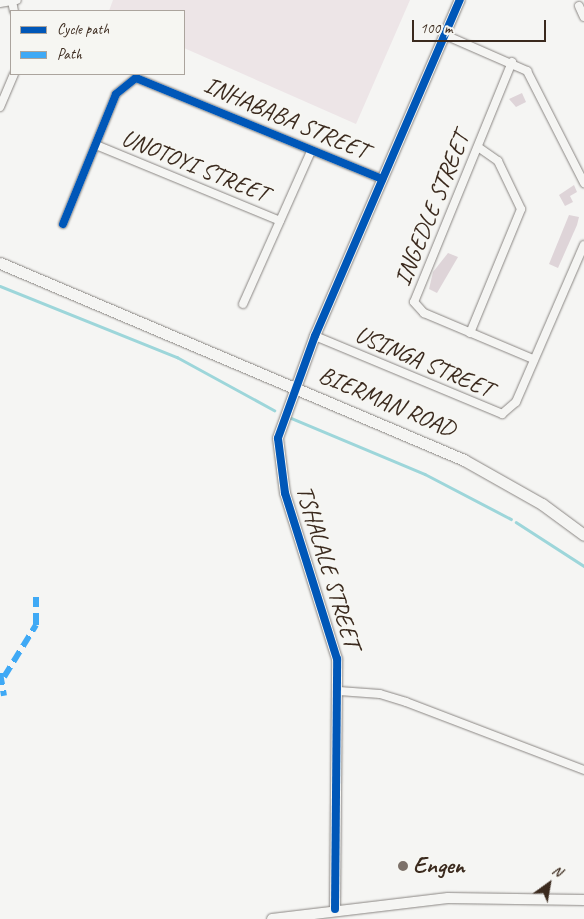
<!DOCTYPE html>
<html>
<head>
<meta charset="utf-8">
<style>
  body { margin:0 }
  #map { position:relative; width:584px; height:919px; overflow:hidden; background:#f5f5f3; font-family:Caveat,sans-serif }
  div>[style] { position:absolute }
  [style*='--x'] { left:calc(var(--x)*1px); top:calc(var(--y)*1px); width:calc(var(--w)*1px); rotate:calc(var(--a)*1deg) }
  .built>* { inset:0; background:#ede5e7 }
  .stream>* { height:2.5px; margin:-1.25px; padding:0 1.25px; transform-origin:1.25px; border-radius:1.25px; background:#9dd6da }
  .building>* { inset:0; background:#ded4d8 }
  .roads { filter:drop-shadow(0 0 1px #8a8683) drop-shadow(0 0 1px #8a8683) }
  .minor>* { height:8px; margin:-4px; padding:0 4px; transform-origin:4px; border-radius:4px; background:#f5f5f3 }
  .tertiary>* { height:10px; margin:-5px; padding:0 5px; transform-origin:5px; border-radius:5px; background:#f5f5f3 }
  .secondary>* { height:11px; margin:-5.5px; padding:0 5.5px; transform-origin:5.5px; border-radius:5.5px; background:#f5f5f3 }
  .quiet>* { height:6px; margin-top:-3px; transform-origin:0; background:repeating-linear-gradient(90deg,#3fa9f5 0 12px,transparent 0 18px) }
  .cycleway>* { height:8px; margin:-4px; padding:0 4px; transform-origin:4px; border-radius:4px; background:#0057b8 }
  .dots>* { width:14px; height:14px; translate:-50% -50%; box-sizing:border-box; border:2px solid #f6f6f2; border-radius:50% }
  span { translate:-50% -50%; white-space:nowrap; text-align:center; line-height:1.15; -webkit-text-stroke:4px #f6f6f2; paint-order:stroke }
  .street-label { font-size:24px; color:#3b2a1e }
  .poi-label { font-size:24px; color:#3b2a1e; font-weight:700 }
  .left { translate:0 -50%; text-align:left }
  .legend { position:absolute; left:10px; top:10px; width:175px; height:65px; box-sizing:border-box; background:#f6f6f2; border:1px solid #aba49d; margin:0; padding:6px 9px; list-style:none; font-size:15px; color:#3b2a1e }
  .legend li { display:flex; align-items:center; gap:10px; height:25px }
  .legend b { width:25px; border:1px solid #aba49d }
  .north { position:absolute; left:524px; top:859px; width:50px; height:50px; -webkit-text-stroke:4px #f6f6f2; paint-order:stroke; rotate:32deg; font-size:14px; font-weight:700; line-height:20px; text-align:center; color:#3b2a1e }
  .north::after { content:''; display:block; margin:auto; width:18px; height:22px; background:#3b2a1e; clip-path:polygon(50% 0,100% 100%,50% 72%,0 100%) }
  .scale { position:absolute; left:412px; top:20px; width:134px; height:22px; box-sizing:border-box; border:2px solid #3b2a1e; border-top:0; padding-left:6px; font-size:15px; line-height:18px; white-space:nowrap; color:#3b2a1e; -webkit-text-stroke:4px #f6f6f2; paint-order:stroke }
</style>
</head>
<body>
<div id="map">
  <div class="built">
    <i style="clip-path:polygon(113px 0,410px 0,356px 124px,184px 48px,184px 11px,109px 11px)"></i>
  </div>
  <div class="stream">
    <i style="--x:0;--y:286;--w:191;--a:21.9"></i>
    <i style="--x:177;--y:357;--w:111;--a:28.7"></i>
    <i style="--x:291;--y:418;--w:145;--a:22.7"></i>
    <i style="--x:425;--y:474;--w:97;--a:27.6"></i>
    <i style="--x:516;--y:522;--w:81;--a:32.9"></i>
  </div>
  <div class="building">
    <i style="clip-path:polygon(522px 93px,526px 102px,516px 107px,509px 99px)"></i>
    <i style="clip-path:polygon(574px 185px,577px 192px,570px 196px,573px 202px,565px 206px,559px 195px)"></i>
    <i style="clip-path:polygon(569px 215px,579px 217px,577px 225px,558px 268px,549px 264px)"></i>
    <i style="clip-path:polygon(448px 253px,458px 257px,437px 293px,429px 289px,433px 272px)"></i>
  </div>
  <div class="roads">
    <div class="minor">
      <i style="--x:12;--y:1;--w:10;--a:79"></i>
      <i style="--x:0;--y:3;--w:17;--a:-10"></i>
      <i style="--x:579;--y:6;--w:12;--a:66"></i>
      <i style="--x:445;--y:35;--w:90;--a:23.7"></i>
      <i style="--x:527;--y:71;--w:126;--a:63"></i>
      <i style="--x:512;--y:62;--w:259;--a:112.2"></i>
      <i style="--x:414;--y:302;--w:15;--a:48"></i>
      <i style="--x:424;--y:313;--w:118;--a:22.9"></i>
      <i style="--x:0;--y:107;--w:36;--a:-67"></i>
      <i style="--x:96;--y:145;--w:199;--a:22.4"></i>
      <i style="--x:63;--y:224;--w:140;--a:-67.8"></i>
      <i style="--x:116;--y:94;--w:26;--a:-39"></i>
      <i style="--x:136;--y:78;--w:266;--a:22.3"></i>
      <i style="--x:243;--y:304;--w:167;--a:-66"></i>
      <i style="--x:470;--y:333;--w:134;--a:-67.6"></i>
      <i style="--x:521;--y:209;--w:53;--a:-115.6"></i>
      <i style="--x:498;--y:161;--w:24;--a:-145"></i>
      <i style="--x:315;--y:336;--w:203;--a:22.6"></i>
      <i style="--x:502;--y:414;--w:18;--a:-41"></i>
      <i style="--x:516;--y:402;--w:171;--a:-66.6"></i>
      <i style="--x:339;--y:691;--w:41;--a:4.2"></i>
      <i style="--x:380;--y:694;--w:27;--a:17"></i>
      <i style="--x:406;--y:702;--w:191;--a:20.9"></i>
    </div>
    <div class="tertiary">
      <i style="--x:335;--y:909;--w:250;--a:-89.5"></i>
      <i style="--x:337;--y:659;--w:174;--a:-107.4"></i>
      <i style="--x:285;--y:493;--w:55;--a:-97.3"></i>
      <i style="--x:278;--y:438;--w:109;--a:-70.1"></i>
      <i style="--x:315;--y:336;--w:366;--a:-66.7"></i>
      <i style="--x:272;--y:919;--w:177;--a:-6.8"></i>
      <i style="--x:448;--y:898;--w:136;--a:0.8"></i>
    </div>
    <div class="secondary">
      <i style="--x:0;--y:263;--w:504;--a:23"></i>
      <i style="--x:464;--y:460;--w:90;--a:29.4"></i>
      <i style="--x:542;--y:504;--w:52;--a:36.4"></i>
    </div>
  </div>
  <div class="quiet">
    <i style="--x:0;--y:673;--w:23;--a:80"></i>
    <i style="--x:4;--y:677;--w:61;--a:-58.4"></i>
    <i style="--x:36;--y:625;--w:28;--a:-90"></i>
  </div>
  <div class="cycleway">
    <i style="--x:63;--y:224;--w:140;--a:-67.8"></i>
    <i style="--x:116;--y:94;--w:26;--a:-39"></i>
    <i style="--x:136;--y:78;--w:266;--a:22.3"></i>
    <i style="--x:335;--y:909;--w:250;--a:-89.5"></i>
    <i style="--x:337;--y:659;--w:174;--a:-107.4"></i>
    <i style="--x:285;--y:493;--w:55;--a:-97.3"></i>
    <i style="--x:278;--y:438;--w:109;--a:-70.1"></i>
    <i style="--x:315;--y:336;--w:366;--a:-66.7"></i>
  </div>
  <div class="dots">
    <i style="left:403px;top:866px;background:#7c7169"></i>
  </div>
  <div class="street-label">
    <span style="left:286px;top:118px;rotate:23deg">INHABABA STREET</span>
    <span style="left:195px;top:166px;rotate:22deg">UNOTOYI STREET</span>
    <span style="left:432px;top:209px;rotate:-68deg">INGEDLE STREET</span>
    <span style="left:424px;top:362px;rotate:23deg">USINGA STREET</span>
    <span style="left:387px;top:402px;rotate:23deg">BIERMAN ROAD</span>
    <span style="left:328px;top:567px;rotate:73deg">TSHALALE STREET</span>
  </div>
  <div class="poi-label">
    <span class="left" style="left:413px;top:866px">Engen</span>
  </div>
  <ul class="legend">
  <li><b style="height:6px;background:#0057b8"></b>Cycle path</li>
  <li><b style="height:6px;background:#3fa9f5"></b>Path</li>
  </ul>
  <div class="north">N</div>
  <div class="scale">100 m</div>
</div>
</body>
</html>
